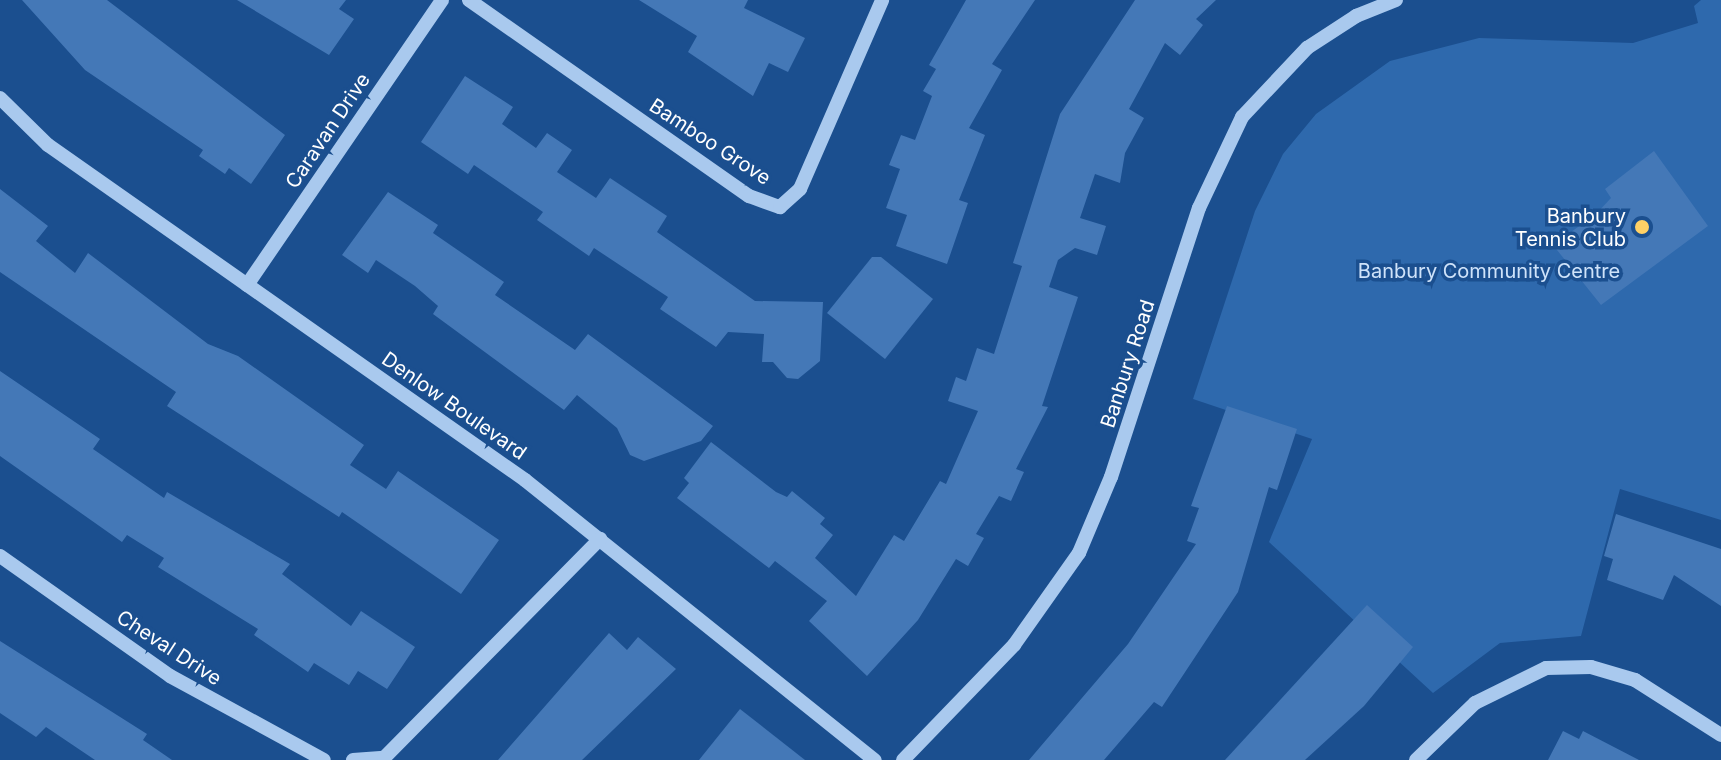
<!DOCTYPE html>
<html>
<head>
<meta charset="utf-8">
<style>
  body { margin:0 }
  #map { position:relative; width:1721px; height:760px; overflow:hidden; background:#1b4f8f; font-family:Inter,sans-serif }
  div>[style] { position:absolute }
  [style*='--x'] { left:calc(var(--x)*1px); top:calc(var(--y)*1px); width:calc(var(--w)*1px); rotate:calc(var(--a)*1deg) }
  .green>* { inset:0; background:#2e69ad }
  .building>* { inset:0; background:#4478b7 }
  .minor>* { height:14px; margin:-7px; padding:0 7px; transform-origin:7px; border-radius:7px; background:#a9c9ee }
  .dots>* { width:22px; height:22px; translate:-50% -50%; box-sizing:border-box; border:4px solid #1b4f8f; border-radius:50% }
  span { translate:-50% -50%; white-space:nowrap; text-align:center; line-height:1.15; -webkit-text-stroke:7px #1b4f8f; paint-order:stroke }
  .street-label { font-size:20px; color:#fff }
  .poi-label { font-size:20px; color:#fff }
  .right { translate:-100% -50%; text-align:right }
  .park-label { font-size:20px; color:#cfe3fa }
</style>
</head>
<body>
<div id="map">
  <div class="green">
    <i style="clip-path:polygon(1701px 0,1721px 0,1721px 520px,1620px 489px,1581px 636px,1500px 643px,1433px 693px,1269px 542px,1312px 439px,1193px 399px,1255px 211px,1283px 154px,1316px 114px,1390px 61px,1479px 38px,1633px 43px,1698px 23px,1694px 6px)"></i>
  </div>
  <div class="building">
    <i style="clip-path:polygon(22px 0,107px 0,285px 135px,251px 184px,229px 168px,225px 174px,199px 156px,203px 150px,85px 70px)"></i>
    <i style="clip-path:polygon(237px 0,346px 0,339px 9px,354px 19px,329px 55px)"></i>
    <i style="clip-path:polygon(639px 0,748px 0,744px 8px,805px 38px,788px 72px,769px 63px,753px 96px,688px 52px,697px 36px)"></i>
    <i style="clip-path:polygon(966px 0,1035px 0,992px 64px,1002px 70px,969px 128px,985px 135px,959px 200px,968px 203px,947px 264px,896px 246px,907px 215px,886px 208px,900px 169px,889px 165px,901px 135px,915px 140px,932px 96px,923px 91px,936px 69px,929px 65px)"></i>
    <i style="clip-path:polygon(1135px 0,1216px 0,1196px 19px,1203px 25px,1180px 55px,1165px 43px,1129px 109px,1144px 118px,1125px 153px,1120px 183px,1095px 174px,1080px 218px,1106px 226px,1097px 255px,1075px 248px,1058px 260px,1049px 287px,1078px 297px,1042px 406px,1048px 407px,1016px 469px,1024px 472px,1011px 501px,999px 496px,976px 534px,984px 538px,968px 566px,956px 559px,918px 620px,867px 676px,809px 621px,827px 601px,775px 561px,769px 568px,677px 498px,689px 483px,684px 478px,711px 442px,776px 492px,787px 497px,792px 491px,825px 518px,820px 524px,833px 535px,815px 558px,856px 596px,894px 535px,904px 541px,940px 481px,946px 484px,978px 411px,948px 401px,956px 377px,966px 381px,977px 348px,994px 354px,1022px 266px,1013px 263px,1060px 114px)"></i>
    <i style="clip-path:polygon(465px 76px,513px 107px,502px 124px,536px 148px,547px 133px,572px 150px,557px 172px,596px 198px,610px 178px,667px 216px,657px 232px,755px 301px,823px 302px,820px 361px,798px 379px,787px 378px,773px 362px,762px 362px,764px 334px,728px 332px,716px 347px,660px 309px,668px 297px,594px 248px,589px 256px,537px 220px,543px 212px,474px 165px,468px 174px,421px 142px)"></i>
    <i style="clip-path:polygon(1654px 151px,1708px 226px,1601px 305px,1553px 245px,1596px 214px,1611px 198px,1605px 189px)"></i>
    <i style="clip-path:polygon(0 189px,48px 226px,36px 241px,75px 273px,88px 253px,208px 344px,238px 356px,364px 445px,350px 465px,386px 489px,398px 471px,499px 540px,461px 594px,342px 512px,339px 517px,167px 406px,176px 392px,0 272px)"></i>
    <i style="clip-path:polygon(388px 192px,438px 225px,433px 233px,504px 282px,495px 295px,575px 350px,588px 334px,713px 426px,701px 441px,644px 461px,630px 455px,617px 428px,577px 395px,564px 410px,433px 314px,438px 306px,415px 286px,376px 260px,368px 273px,342px 255px)"></i>
    <i style="clip-path:polygon(872px 257px,881px 257px,933px 299px,885px 359px,827px 313px)"></i>
    <i style="clip-path:polygon(0 371px,100px 439px,93px 449px,164px 498px,167px 492px,290px 564px,282px 574px,351px 626px,361px 611px,415px 647px,387px 689px,358px 671px,349px 685px,314px 663px,308px 672px,254px 635px,258px 629px,158px 567px,164px 558px,127px 535px,122px 542px,0 456px)"></i>
    <i style="clip-path:polygon(1227px 406px,1297px 429px,1277px 490px,1269px 487px,1238px 592px,1162px 707px,1154px 702px,1104px 760px,1029px 760px,1128px 644px,1196px 544px,1187px 541px,1199px 508px,1191px 506px)"></i>
    <i style="clip-path:polygon(1616px 514px,1721px 549px,1721px 606px,1674px 575px,1663px 600px,1607px 580px,1613px 559px,1604px 556px)"></i>
    <i style="clip-path:polygon(1367px 605px,1413px 647px,1364px 706px,1305px 760px,1225px 760px)"></i>
    <i style="clip-path:polygon(609px 633px,627px 650px,638px 637px,676px 669px,582px 760px,498px 760px)"></i>
    <i style="clip-path:polygon(0 641px,147px 734px,143px 740px,172px 760px,95px 760px,46px 727px,36px 737px,0 713px)"></i>
    <i style="clip-path:polygon(740px 709px,805px 760px,699px 760px)"></i>
    <i style="clip-path:polygon(1563px 731px,1579px 739px,1583px 731px,1639px 760px,1548px 760px)"></i>
  </div>
  <div class="minor">
    <i style="--x:469;--y:0;--w:342;--a:35"></i>
    <i style="--x:749;--y:196;--w:33;--a:20"></i>
    <i style="--x:780;--y:207;--w:27;--a:-42"></i>
    <i style="--x:800;--y:189;--w:206;--a:-66.5"></i>
    <i style="--x:0;--y:98;--w:67;--a:44.4"></i>
    <i style="--x:48;--y:145;--w:583;--a:35.08"></i>
    <i style="--x:525;--y:480;--w:448;--a:38.7"></i>
    <i style="--x:247;--y:285;--w:345;--a:-55.6"></i>
    <i style="--x:0;--y:556;--w:208;--a:35.2"></i>
    <i style="--x:170;--y:676;--w:175;--a:28.6"></i>
    <i style="--x:353;--y:760;--w:31;--a:-4"></i>
    <i style="--x:384;--y:758;--w:308;--a:-45.4"></i>
    <i style="--x:903;--y:760;--w:160;--a:-46"></i>
    <i style="--x:1014;--y:645;--w:113;--a:-54.8"></i>
    <i style="--x:1079;--y:553;--w:82;--a:-67.2"></i>
    <i style="--x:1111;--y:477;--w:283;--a:-71.9"></i>
    <i style="--x:1199;--y:208;--w:101;--a:-64.7"></i>
    <i style="--x:1242;--y:117;--w:95;--a:-46.7"></i>
    <i style="--x:1307;--y:48;--w:59;--a:-33.1"></i>
    <i style="--x:1356;--y:16;--w:43;--a:-21.8"></i>
    <i style="--x:1416;--y:760;--w:82;--a:-44"></i>
    <i style="--x:1475;--y:703;--w:79;--a:-26.2"></i>
    <i style="--x:1546;--y:668;--w:45;--a:-1.3"></i>
    <i style="--x:1591;--y:667;--w:46;--a:16.5"></i>
    <i style="--x:1635;--y:680;--w:102;--a:32.6"></i>
  </div>
  <div class="dots">
    <i style="left:1642px;top:227px;background:#ffd166"></i>
  </div>
  <div class="street-label">
    <span style="left:328px;top:131px;rotate:-56deg">Caravan Drive</span>
    <span style="left:710px;top:142px;rotate:33deg">Bamboo Grove</span>
    <span style="left:1128px;top:364px;rotate:-72deg">Banbury Road</span>
    <span style="left:454px;top:406px;rotate:35deg">Denlow Boulevard</span>
    <span style="left:169px;top:648px;rotate:33deg">Cheval Drive</span>
  </div>
  <div class="poi-label">
    <span class="right" style="left:1626px;top:228px">Banbury<br>Tennis Club</span>
  </div>
  <div class="park-label">
    <span style="left:1489px;top:271px">Banbury Community Centre</span>
  </div>
</div>
</body>
</html>
